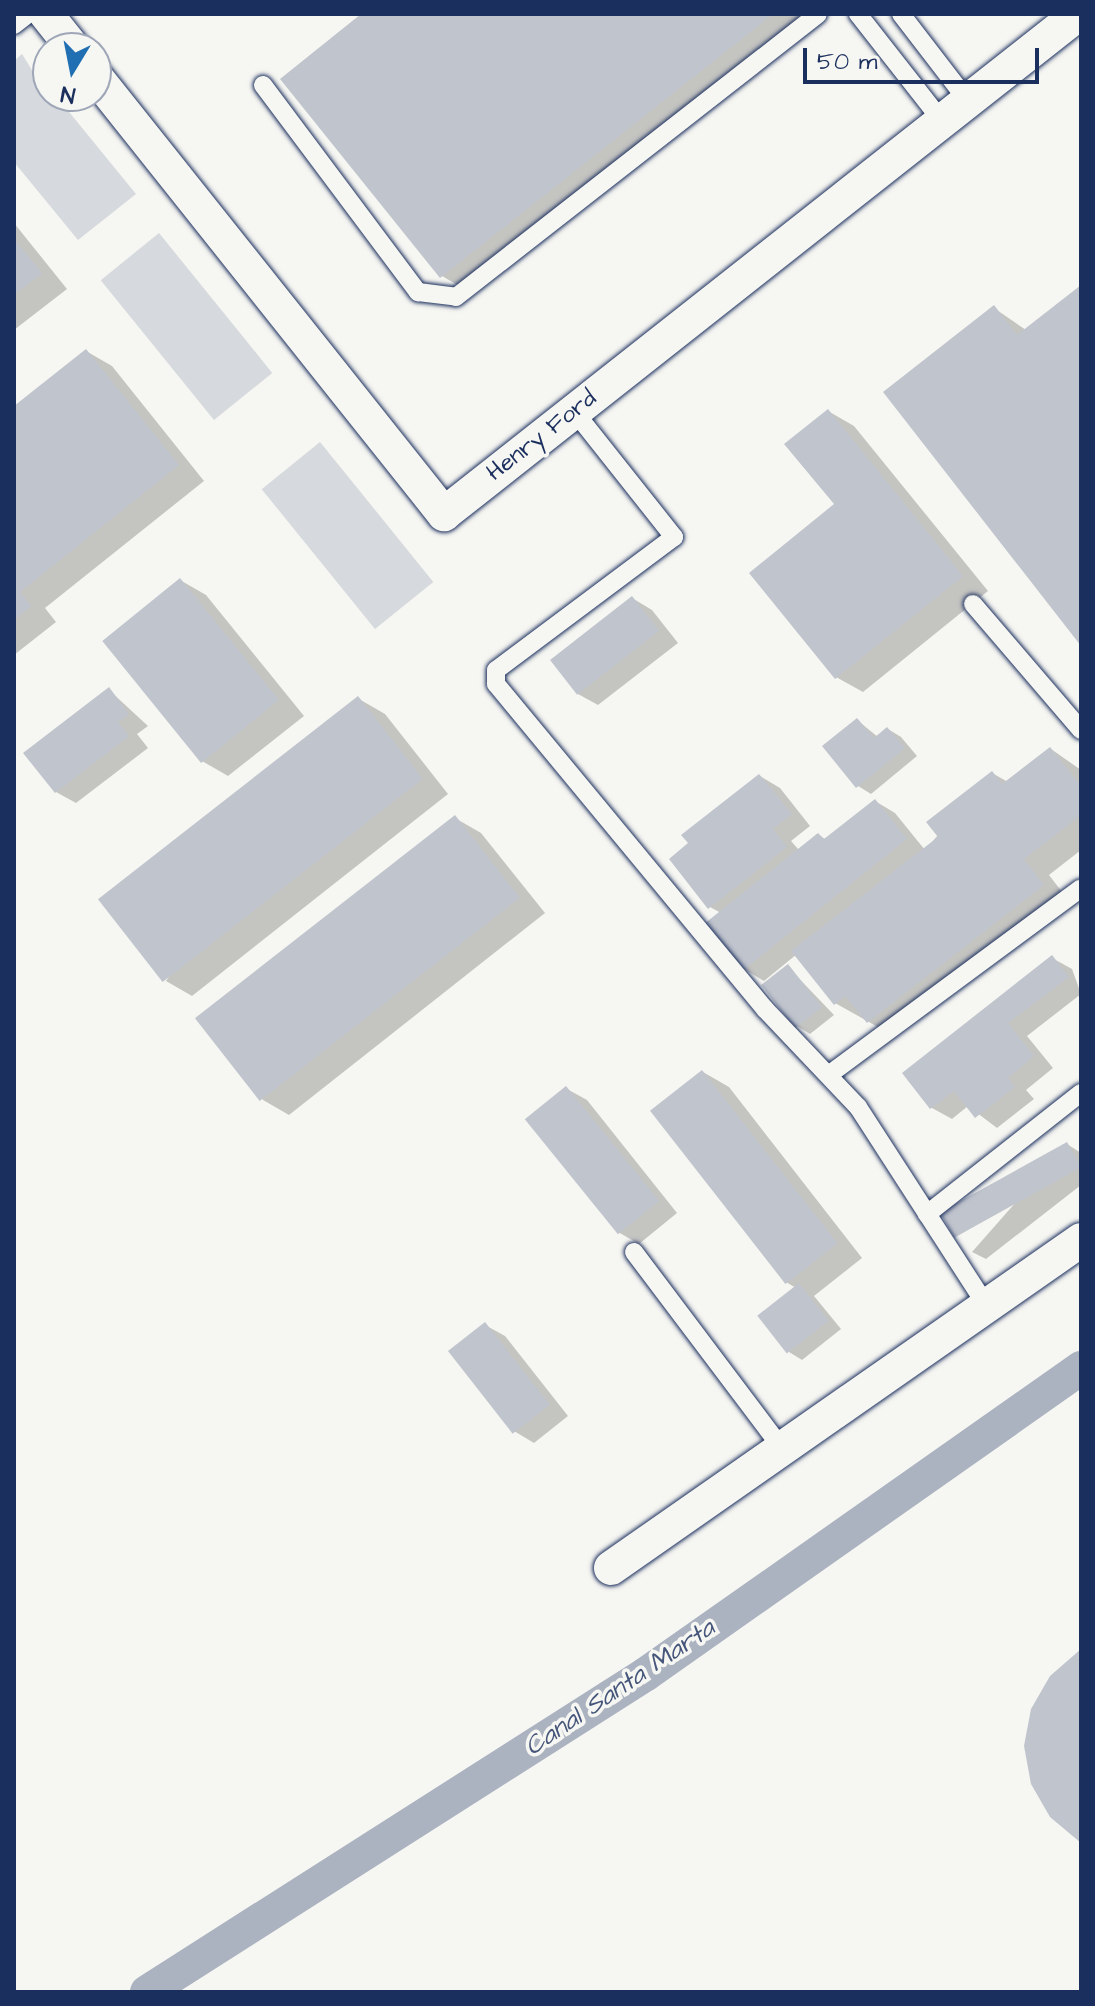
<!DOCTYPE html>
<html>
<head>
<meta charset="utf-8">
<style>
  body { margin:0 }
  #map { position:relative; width:1095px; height:2006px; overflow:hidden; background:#f6f6f2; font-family:"Architects Daughter",sans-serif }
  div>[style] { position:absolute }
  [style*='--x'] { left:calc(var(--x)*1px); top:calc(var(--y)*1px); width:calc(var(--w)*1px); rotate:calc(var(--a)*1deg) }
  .green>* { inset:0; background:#d6d9dd; transform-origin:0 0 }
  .shadow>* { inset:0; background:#0003 }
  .canal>* { height:34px; margin:-17px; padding:0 17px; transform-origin:17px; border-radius:17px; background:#abb2c0 }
  .building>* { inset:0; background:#c0c4cd; transform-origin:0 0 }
  .roads { filter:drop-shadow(0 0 2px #1b2f5e) drop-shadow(0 0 2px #1b2f5e) }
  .lane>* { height:18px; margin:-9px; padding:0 9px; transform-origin:9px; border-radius:9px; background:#f6f6f2 }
  .street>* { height:34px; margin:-17px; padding:0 17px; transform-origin:17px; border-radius:17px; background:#f6f6f2 }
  span { translate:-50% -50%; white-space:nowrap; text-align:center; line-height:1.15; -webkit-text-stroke:7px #f6f6f2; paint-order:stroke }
  .street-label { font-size:24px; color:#1b2f5e }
  .water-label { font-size:26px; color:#46567b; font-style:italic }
  .frame { position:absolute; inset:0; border:16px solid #1b2f5e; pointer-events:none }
  .north { position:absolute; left:32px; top:32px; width:80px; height:80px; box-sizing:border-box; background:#f6f6f2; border:2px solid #9ea6b7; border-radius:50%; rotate:190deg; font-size:22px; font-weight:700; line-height:32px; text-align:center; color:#1b2f5e }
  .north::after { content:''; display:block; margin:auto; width:28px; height:36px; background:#1f6fb2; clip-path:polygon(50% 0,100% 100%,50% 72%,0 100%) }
  .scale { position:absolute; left:803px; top:48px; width:236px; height:36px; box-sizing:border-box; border:4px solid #1b2f5e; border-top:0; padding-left:10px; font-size:24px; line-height:28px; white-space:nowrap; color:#1b2f5e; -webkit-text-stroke:6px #f6f6f2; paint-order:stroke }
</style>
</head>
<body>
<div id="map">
  <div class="green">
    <i style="clip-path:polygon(22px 54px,48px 96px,56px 96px,136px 194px,78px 240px,14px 162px,14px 61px)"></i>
    <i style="left:159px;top:233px;width:180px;height:75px;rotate:51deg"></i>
    <i style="left:320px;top:442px;width:180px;height:75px;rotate:51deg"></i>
  </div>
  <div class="shadow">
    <i style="clip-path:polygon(363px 14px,818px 14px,468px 291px,442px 276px)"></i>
    <i style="clip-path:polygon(14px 223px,67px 289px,14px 330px)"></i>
    <i style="clip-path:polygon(994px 308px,1026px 330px,1081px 643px)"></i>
    <i style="clip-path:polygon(86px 351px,112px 366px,204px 481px,45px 608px,56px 622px,14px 655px,14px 409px)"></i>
    <i style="clip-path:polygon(828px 411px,854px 426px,988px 591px,863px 692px,836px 677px,837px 505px)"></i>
    <i style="clip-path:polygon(180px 580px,206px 595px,304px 716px,228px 776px,202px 761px)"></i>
    <i style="clip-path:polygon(632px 598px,652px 610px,678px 643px,598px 705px,578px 694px)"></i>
    <i style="clip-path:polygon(109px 690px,148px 726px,137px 734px,148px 748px,76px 803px,56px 792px)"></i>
    <i style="clip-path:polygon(359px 699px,385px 714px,448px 794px,192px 996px,166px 981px)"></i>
    <i style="clip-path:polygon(857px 720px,878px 737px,888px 729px,901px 737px,917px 756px,871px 794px,858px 786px)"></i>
    <i style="clip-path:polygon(1051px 749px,1081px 770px,1081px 850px,1049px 875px,1069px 901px,894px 1036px,835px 1003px,797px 954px,764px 981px,744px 969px,721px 913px,710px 907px,760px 776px,780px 788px,810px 826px,791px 841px,799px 850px,818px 835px,827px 840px,875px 801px,895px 813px,925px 850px,992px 773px,1008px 782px)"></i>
    <i style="clip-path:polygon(455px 818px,481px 833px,545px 913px,289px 1115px,263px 1100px,199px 1020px)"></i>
    <i style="clip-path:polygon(1052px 958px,1072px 969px,1081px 994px,1027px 1036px,1053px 1068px,1026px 1090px,1034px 1099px,997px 1128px,968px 1106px,952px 1119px,932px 1108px,905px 1074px)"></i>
    <i style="clip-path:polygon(788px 967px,834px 1015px,810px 1034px,797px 1026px)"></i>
    <i style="clip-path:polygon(703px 1072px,729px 1087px,862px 1258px,814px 1296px,841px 1329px,802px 1360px,789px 1352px,796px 1288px,786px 1282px)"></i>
    <i style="clip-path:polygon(567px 1089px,587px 1100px,677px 1213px,639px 1244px,618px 1232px)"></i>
    <i style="clip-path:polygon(1067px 1144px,1081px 1153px,1081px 1185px,986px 1259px,972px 1252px)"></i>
    <i style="clip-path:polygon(485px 1325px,505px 1336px,568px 1416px,534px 1443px,514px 1431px)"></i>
  </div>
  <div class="canal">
    <i style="--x:147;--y:1992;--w:592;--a:-32.51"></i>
    <i style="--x:646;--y:1674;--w:532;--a:-35.12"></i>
  </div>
  <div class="building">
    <i style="clip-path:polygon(361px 14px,773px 14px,440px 278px,280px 79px)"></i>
    <i style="clip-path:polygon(14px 239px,42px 273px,14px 295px)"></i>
    <i style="clip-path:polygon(1081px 285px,1081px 646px,883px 392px,994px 305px,1017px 335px)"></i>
    <i style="clip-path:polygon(86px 349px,179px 465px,20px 592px,31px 606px,14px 620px,14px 406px)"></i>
    <i style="clip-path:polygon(828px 409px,963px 576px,835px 679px,749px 573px,834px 504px,784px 444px)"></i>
    <i style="left:180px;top:578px;width:157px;height:100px;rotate:51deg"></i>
    <i style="left:632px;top:596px;width:44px;height:104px;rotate:52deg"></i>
    <i style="clip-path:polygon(109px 687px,129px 714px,118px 722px,129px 736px,55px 793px,23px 753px)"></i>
    <i style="left:358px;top:696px;width:105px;height:330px;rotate:52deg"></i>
    <i style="clip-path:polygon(857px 718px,874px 738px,887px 727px,905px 748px,856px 788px,822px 746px)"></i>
    <i style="clip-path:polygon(1050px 747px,1081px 786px,1081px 815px,1024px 859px,1044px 885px,867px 1023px,845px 996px,834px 1005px,791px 951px,938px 837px,926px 822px,992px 771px,1002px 784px)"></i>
    <i style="clip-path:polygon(759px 774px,792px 814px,773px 829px,787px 847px,708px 909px,669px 859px,688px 843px,681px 835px)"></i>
    <i style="clip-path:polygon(875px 799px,907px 839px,742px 971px,704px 924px,818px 833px,824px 839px)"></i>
    <i style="left:455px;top:815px;width:105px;height:330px;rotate:52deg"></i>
    <i style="clip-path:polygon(1052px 955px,1069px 977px,1008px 1023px,1034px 1056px,1008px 1078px,1015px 1087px,975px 1118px,954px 1091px,930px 1109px,902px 1073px)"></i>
    <i style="left:788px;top:964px;width:55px;height:34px;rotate:52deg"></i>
    <i style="left:702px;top:1070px;width:220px;height:66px;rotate:52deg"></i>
    <i style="left:566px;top:1086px;width:148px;height:53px;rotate:51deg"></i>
    <i style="left:1067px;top:1142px;width:29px;height:145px;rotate:61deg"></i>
    <i style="left:799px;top:1283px;width:48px;height:53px;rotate:52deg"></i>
    <i style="left:485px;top:1322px;width:105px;height:47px;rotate:52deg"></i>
    <i style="clip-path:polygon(1081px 1649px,1081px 1843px,1050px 1817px,1031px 1784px,1024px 1746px,1031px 1709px,1050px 1676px)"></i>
  </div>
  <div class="roads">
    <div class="lane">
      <i style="--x:858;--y:14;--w:136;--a:51.9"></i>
      <i style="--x:901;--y:14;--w:110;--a:52.4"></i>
      <i style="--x:14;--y:25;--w:18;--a:-38"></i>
      <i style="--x:263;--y:85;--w:259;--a:53.2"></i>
      <i style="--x:418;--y:292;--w:38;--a:7"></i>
      <i style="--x:456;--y:297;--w:459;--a:-38"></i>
      <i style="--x:574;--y:411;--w:161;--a:51.6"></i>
      <i style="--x:674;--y:537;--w:222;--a:143.2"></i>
      <i style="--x:496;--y:670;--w:14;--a:90"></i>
      <i style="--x:496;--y:684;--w:422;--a:50.4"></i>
      <i style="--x:765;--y:1009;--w:135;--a:46.5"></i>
      <i style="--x:858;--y:1107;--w:234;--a:57.1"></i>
      <i style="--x:973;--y:604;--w:166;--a:49.4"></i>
      <i style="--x:830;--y:1074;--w:312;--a:-36.5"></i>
      <i style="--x:927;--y:1214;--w:196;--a:-38.2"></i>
      <i style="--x:634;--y:1252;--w:244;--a:53"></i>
    </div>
    <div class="street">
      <i style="--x:46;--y:14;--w:43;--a:51.5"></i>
      <i style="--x:96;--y:77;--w:559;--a:51.47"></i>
      <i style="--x:444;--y:514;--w:807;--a:-38.26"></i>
      <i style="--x:611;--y:1568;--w:573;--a:-34.91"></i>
    </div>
  </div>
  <div class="street-label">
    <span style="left:542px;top:436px;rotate:-38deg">Henry Ford</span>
  </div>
  <div class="water-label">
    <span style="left:620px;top:1688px;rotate:-34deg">Canal Santa Marta</span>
  </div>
  <div class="frame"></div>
  <div class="north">N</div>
  <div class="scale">50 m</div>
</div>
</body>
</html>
